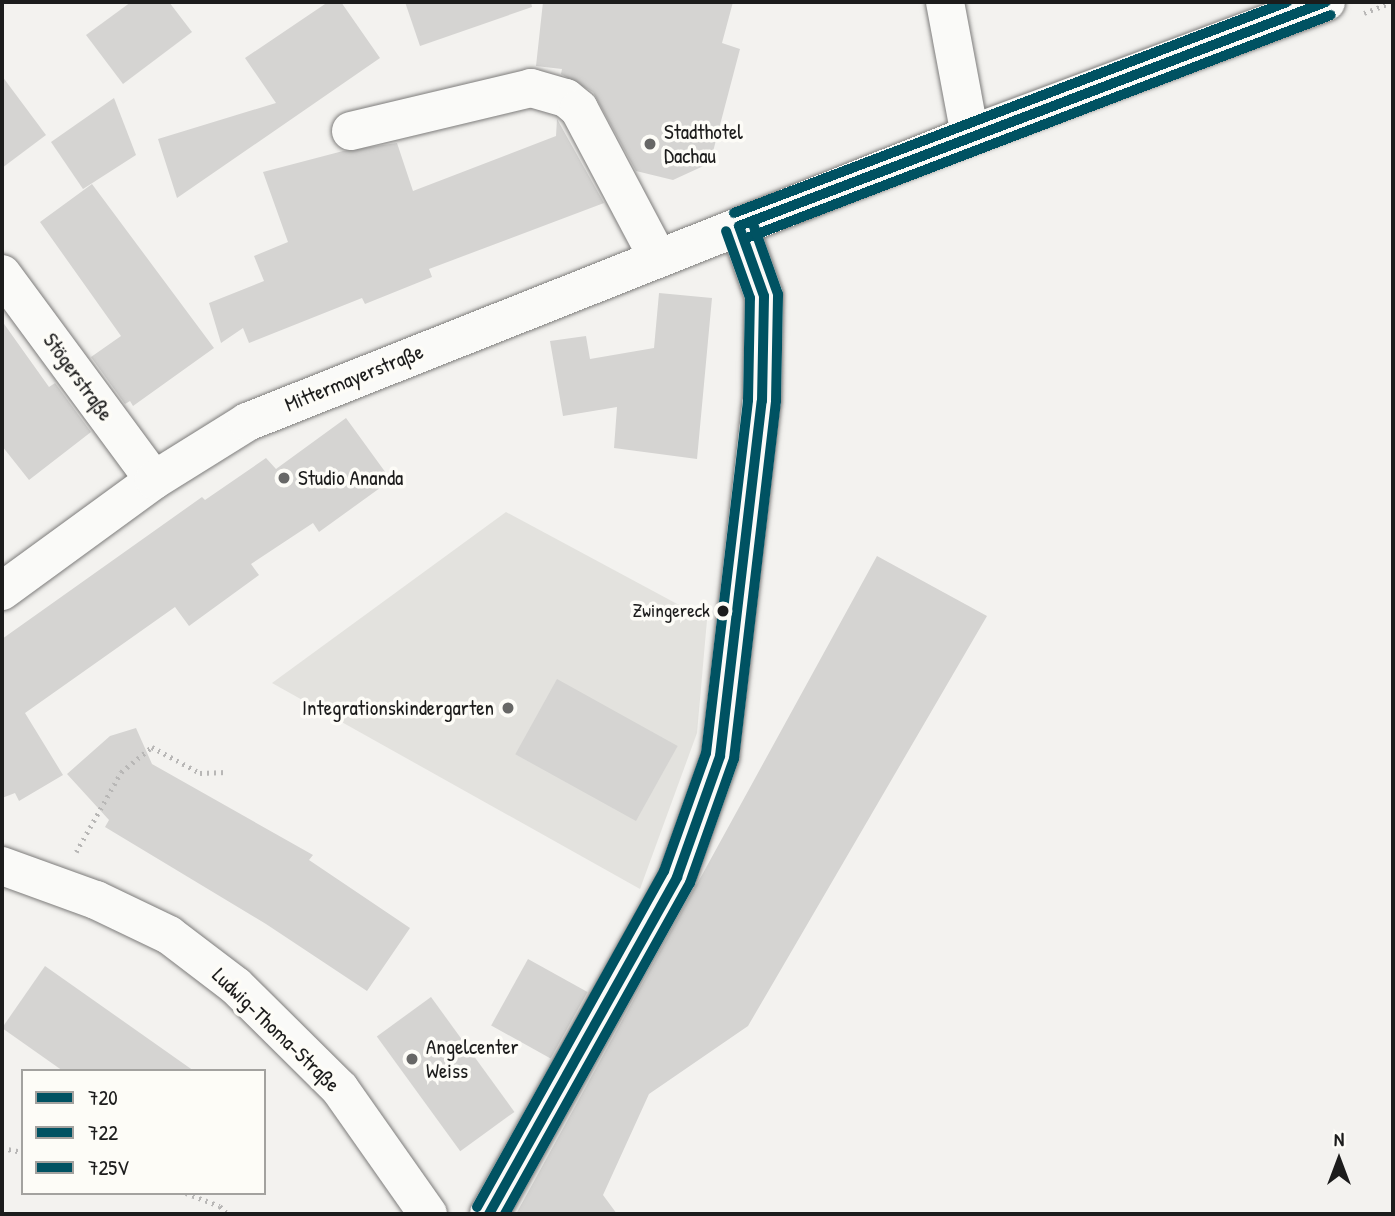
<!DOCTYPE html>
<html>
<head>
<meta charset="utf-8">
<style>
  body { margin:0 }
  #map { position:relative; width:1395px; height:1216px; overflow:hidden; background:#f3f2ef; font-family:"Patrick Hand",sans-serif }
  div>[style] { position:absolute }
  [style*='--x'] { left:calc(var(--x)*1px); top:calc(var(--y)*1px); width:calc(var(--w)*1px); rotate:calc(var(--a)*1deg) }
  .built>* { inset:0; background:#e3e2de }
  .building>* { inset:0; background:#d5d4d2; transform-origin:0 0 }
  .path>* { height:4.5px; margin-top:-2.25px; transform-origin:0; background:repeating-linear-gradient(90deg,#b8b7b6 0 2px,transparent 0 7px) }
  .roads { filter:drop-shadow(0 0 2px #7d7c7b) drop-shadow(0 0 2px #7d7c7b) }
  .minor>* { height:38px; margin:-19px; padding:0 19px; transform-origin:19px; border-radius:19px; background:#fafaf8 }
  .major>* { height:38px; margin:-19px; padding:0 19px; transform-origin:19px; border-radius:19px; background:#fafaf8 }
  .bus-1>* { height:10px; margin:-5px; padding:0 5px; transform-origin:5px; border-radius:5px; background:#005262 }
  .bus-2>* { height:10px; margin:-5px; padding:0 5px; transform-origin:5px; border-radius:5px; background:#005262 }
  .bus-3>* { height:10px; margin:-5px; padding:0 5px; transform-origin:5px; border-radius:5px; background:#005262 }
  .dots>* { width:19px; height:19px; translate:-50% -50%; box-sizing:border-box; border:4px solid #fdfcf7; border-radius:50% }
  span { translate:-50% -50%; white-space:nowrap; text-align:center; line-height:1.15; -webkit-text-stroke:7px #fdfcf7; paint-order:stroke }
  .bus-label { font-size:19px; color:#1c1c1c }
  .right { translate:-100% -50%; text-align:right }
  .poi-label { font-size:21px; color:#1c1c1c }
  .left { translate:0 -50%; text-align:left }
  .street-label { font-size:21px; color:#1c1c1c }
  .frame { position:absolute; inset:0; border:4px solid #1c1c1c; pointer-events:none }
  .legend { position:absolute; left:21px; top:1069px; width:245px; height:126px; box-sizing:border-box; background:#fdfcf7; border:2px solid #a3a29f; margin:0; padding:9px 12px; list-style:none; font-size:21px; color:#1c1c1c }
  .legend li { display:flex; align-items:center; gap:14px; height:35px }
  .legend b { width:35px; border:2px solid #a3a29f }
  .north { position:absolute; left:1304px; top:1125px; width:70px; height:70px; -webkit-text-stroke:5px #fdfcf7; paint-order:stroke; rotate:0deg; font-size:19px; font-weight:700; line-height:28px; text-align:center; color:#1c1c1c }
  .north::after { content:''; display:block; margin:auto; width:24px; height:32px; background:#1c1c1c; clip-path:polygon(50% 0,100% 100%,50% 72%,0 100%) }
</style>
</head>
<body>
<div id="map">
  <div class="built">
    <i style="clip-path:polygon(506px 512px,707px 620px,697px 733px,640px 889px,272px 683px)"></i>
  </div>
  <div class="building">
    <i style="clip-path:polygon(131px 2px,169px 2px,192px 32px,123px 84px,86px 35px)"></i>
    <i style="clip-path:polygon(328px 2px,341px 2px,380px 58px,177px 198px,158px 139px,276px 103px,245px 58px)"></i>
    <i style="clip-path:polygon(405px 2px,531px 2px,532px 7px,420px 46px)"></i>
    <i style="clip-path:polygon(543px 2px,733px 2px,722px 43px,740px 49px,710px 163px,673px 180px,636px 171px,593px 92px,561px 74px,562px 69px,536px 66px)"></i>
    <i style="clip-path:polygon(2px 76px,46px 135px,2px 168px)"></i>
    <i style="clip-path:polygon(114px 98px,136px 155px,83px 189px,51px 142px)"></i>
    <i style="clip-path:polygon(557px 119px,604px 203px,429px 269px,432px 277px,365px 304px,362px 298px,249px 343px,243px 328px,221px 343px,209px 303px,264px 281px,254px 256px,288px 242px,263px 172px,343px 151px,397px 143px,413px 191px,556px 136px)"></i>
    <i style="clip-path:polygon(92px 184px,214px 348px,133px 406px,130px 401px,125px 404px,91px 357px,121px 336px,40px 222px)"></i>
    <i style="clip-path:polygon(659px 293px,712px 298px,697px 459px,614px 448px,617px 407px,563px 416px,550px 341px,586px 336px,590px 359px,654px 348px)"></i>
    <i style="clip-path:polygon(2px 321px,49px 387px,55px 383px,91px 432px,29px 480px,2px 446px)"></i>
    <i style="clip-path:polygon(346px 418px,391px 480px,319px 532px,313px 523px,251px 564px,259px 575px,189px 626px,175px 607px,25px 713px,63px 775px,19px 801px,15px 793px,2px 798px,2px 639px,202px 497px,205px 500px,266px 458px,276px 469px)"></i>
    <i style="clip-path:polygon(877px 556px,987px 616px,748px 1026px,649px 1094px,603px 1195px,617px 1214px,516px 1214px)"></i>
    <i style="left:557px;top:679px;width:138px;height:86px;rotate:29deg"></i>
    <i style="clip-path:polygon(136px 728px,152px 764px,313px 855px,309px 860px,410px 928px,367px 991px,266px 924px,105px 827px,109px 820px,67px 774px,110px 736px)"></i>
    <i style="left:528px;top:959px;width:68px;height:76px;rotate:29deg"></i>
    <i style="clip-path:polygon(45px 966px,194px 1071px,63px 1071px,2px 1028px)"></i>
    <i style="left:431px;top:997px;width:142px;height:67px;rotate:54deg"></i>
  </div>
  <div class="path">
    <i style="--x:1364;--y:13;--w:31;--a:-21"></i>
    <i style="--x:76;--y:852;--w:92;--a:-60.6"></i>
    <i style="--x:121;--y:772;--w:40;--a:-39"></i>
    <i style="--x:152;--y:747;--w:55;--a:28.4"></i>
    <i style="--x:200;--y:773;--w:27;--a:-2"></i>
    <i style="--x:2;--y:1148;--w:21;--a:11"></i>
    <i style="--x:186;--y:1193;--w:36;--a:21"></i>
    <i style="--x:220;--y:1206;--w:11;--a:45"></i>
  </div>
  <div class="roads">
    <div class="minor">
      <i style="--x:945;--y:2;--w:135;--a:79.4"></i>
      <i style="--x:351;--y:131;--w:185;--a:-13.4"></i>
      <i style="--x:531;--y:88;--w:36;--a:16"></i>
      <i style="--x:566;--y:98;--w:17;--a:40"></i>
      <i style="--x:579;--y:109;--w:169;--a:62.1"></i>
      <i style="--x:2;--y:274;--w:256;--a:53.6"></i>
      <i style="--x:489;--y:1214;--w:386;--a:-60.8"></i>
      <i style="--x:677;--y:877;--w:128;--a:-70.4"></i>
      <i style="--x:720;--y:756;--w:357;--a:-83.3"></i>
      <i style="--x:762;--y:401;--w:105;--a:-88.9"></i>
      <i style="--x:764;--y:296;--w:74;--a:-109.7"></i>
    </div>
    <div class="major">
      <i style="--x:2;--y:591;--w:188;--a:-36.1"></i>
      <i style="--x:154;--y:480;--w:110;--a:-31.9"></i>
      <i style="--x:247;--y:422;--w:778;--a:-21.65"></i>
      <i style="--x:970;--y:135;--w:380;--a:-20.5"></i>
      <i style="--x:2;--y:866;--w:100;--a:19.9"></i>
      <i style="--x:96;--y:900;--w:81;--a:25.6"></i>
      <i style="--x:169;--y:935;--w:84;--a:37.3"></i>
      <i style="--x:236;--y:986;--w:146;--a:44.7"></i>
      <i style="--x:340;--y:1089;--w:153;--a:54.9"></i>
    </div>
  </div>
  <div class="bus-1">
    <i style="--x:739;--y:226;--w:628;--a:-20.89"></i>
    <i style="--x:489;--y:1214;--w:386;--a:-60.8"></i>
    <i style="--x:677;--y:877;--w:128;--a:-70.4"></i>
    <i style="--x:720;--y:756;--w:357;--a:-83.3"></i>
    <i style="--x:762;--y:401;--w:105;--a:-88.9"></i>
    <i style="--x:764;--y:296;--w:74;--a:-109.7"></i>
  </div>
  <div class="bus-2">
    <i style="--x:744;--y:239;--w:628;--a:-20.89"></i>
    <i style="--x:505;--y:1214;--w:379;--a:-60.8"></i>
    <i style="--x:690;--y:883;--w:132;--a:-70.5"></i>
    <i style="--x:734;--y:759;--w:360;--a:-83.3"></i>
    <i style="--x:776;--y:401;--w:107;--a:-88.9"></i>
    <i style="--x:778;--y:294;--w:77;--a:-109.6"></i>
  </div>
  <div class="bus-3">
    <i style="--x:734;--y:213;--w:592;--a:-20.88"></i>
    <i style="--x:477;--y:1207;--w:385;--a:-60.9"></i>
    <i style="--x:664;--y:871;--w:125;--a:-70.4"></i>
    <i style="--x:706;--y:753;--w:355;--a:-83.2"></i>
    <i style="--x:748;--y:400;--w:102;--a:-88.9"></i>
    <i style="--x:750;--y:298;--w:71;--a:-109.7"></i>
  </div>
  <div class="dots">
    <i style="left:650px;top:144px;background:#676766"></i>
    <i style="left:284px;top:478px;background:#676766"></i>
    <i style="left:723px;top:611px;background:#1c1c1c"></i>
    <i style="left:508px;top:708px;background:#676766"></i>
    <i style="left:412px;top:1059px;background:#676766"></i>
  </div>
  <div class="bus-label">
    <span class="right" style="left:710px;top:611px">Zwingereck</span>
  </div>
  <div class="poi-label">
    <span class="left" style="left:664px;top:144px">Stadthotel<br>Dachau</span>
    <span class="left" style="left:298px;top:478px">Studio Ananda</span>
    <span class="right" style="left:494px;top:708px">Integrationskindergarten</span>
    <span class="left" style="left:426px;top:1059px">Angelcenter<br>Weiss</span>
  </div>
  <div class="street-label">
    <span style="left:78px;top:377px;rotate:54deg">Stögerstraße</span>
    <span style="left:354px;top:378px;rotate:-22deg">Mittermayerstraße</span>
    <span style="left:276px;top:1030px;rotate:44deg">Ludwig-Thoma-Straße</span>
  </div>
  <div class="frame"></div>
  <ul class="legend">
  <li><b style="height:9px;background:#005262"></b>720</li>
  <li><b style="height:9px;background:#005262"></b>722</li>
  <li><b style="height:9px;background:#005262"></b>725V</li>
  </ul>
  <div class="north">N</div>
</div>
</body>
</html>
